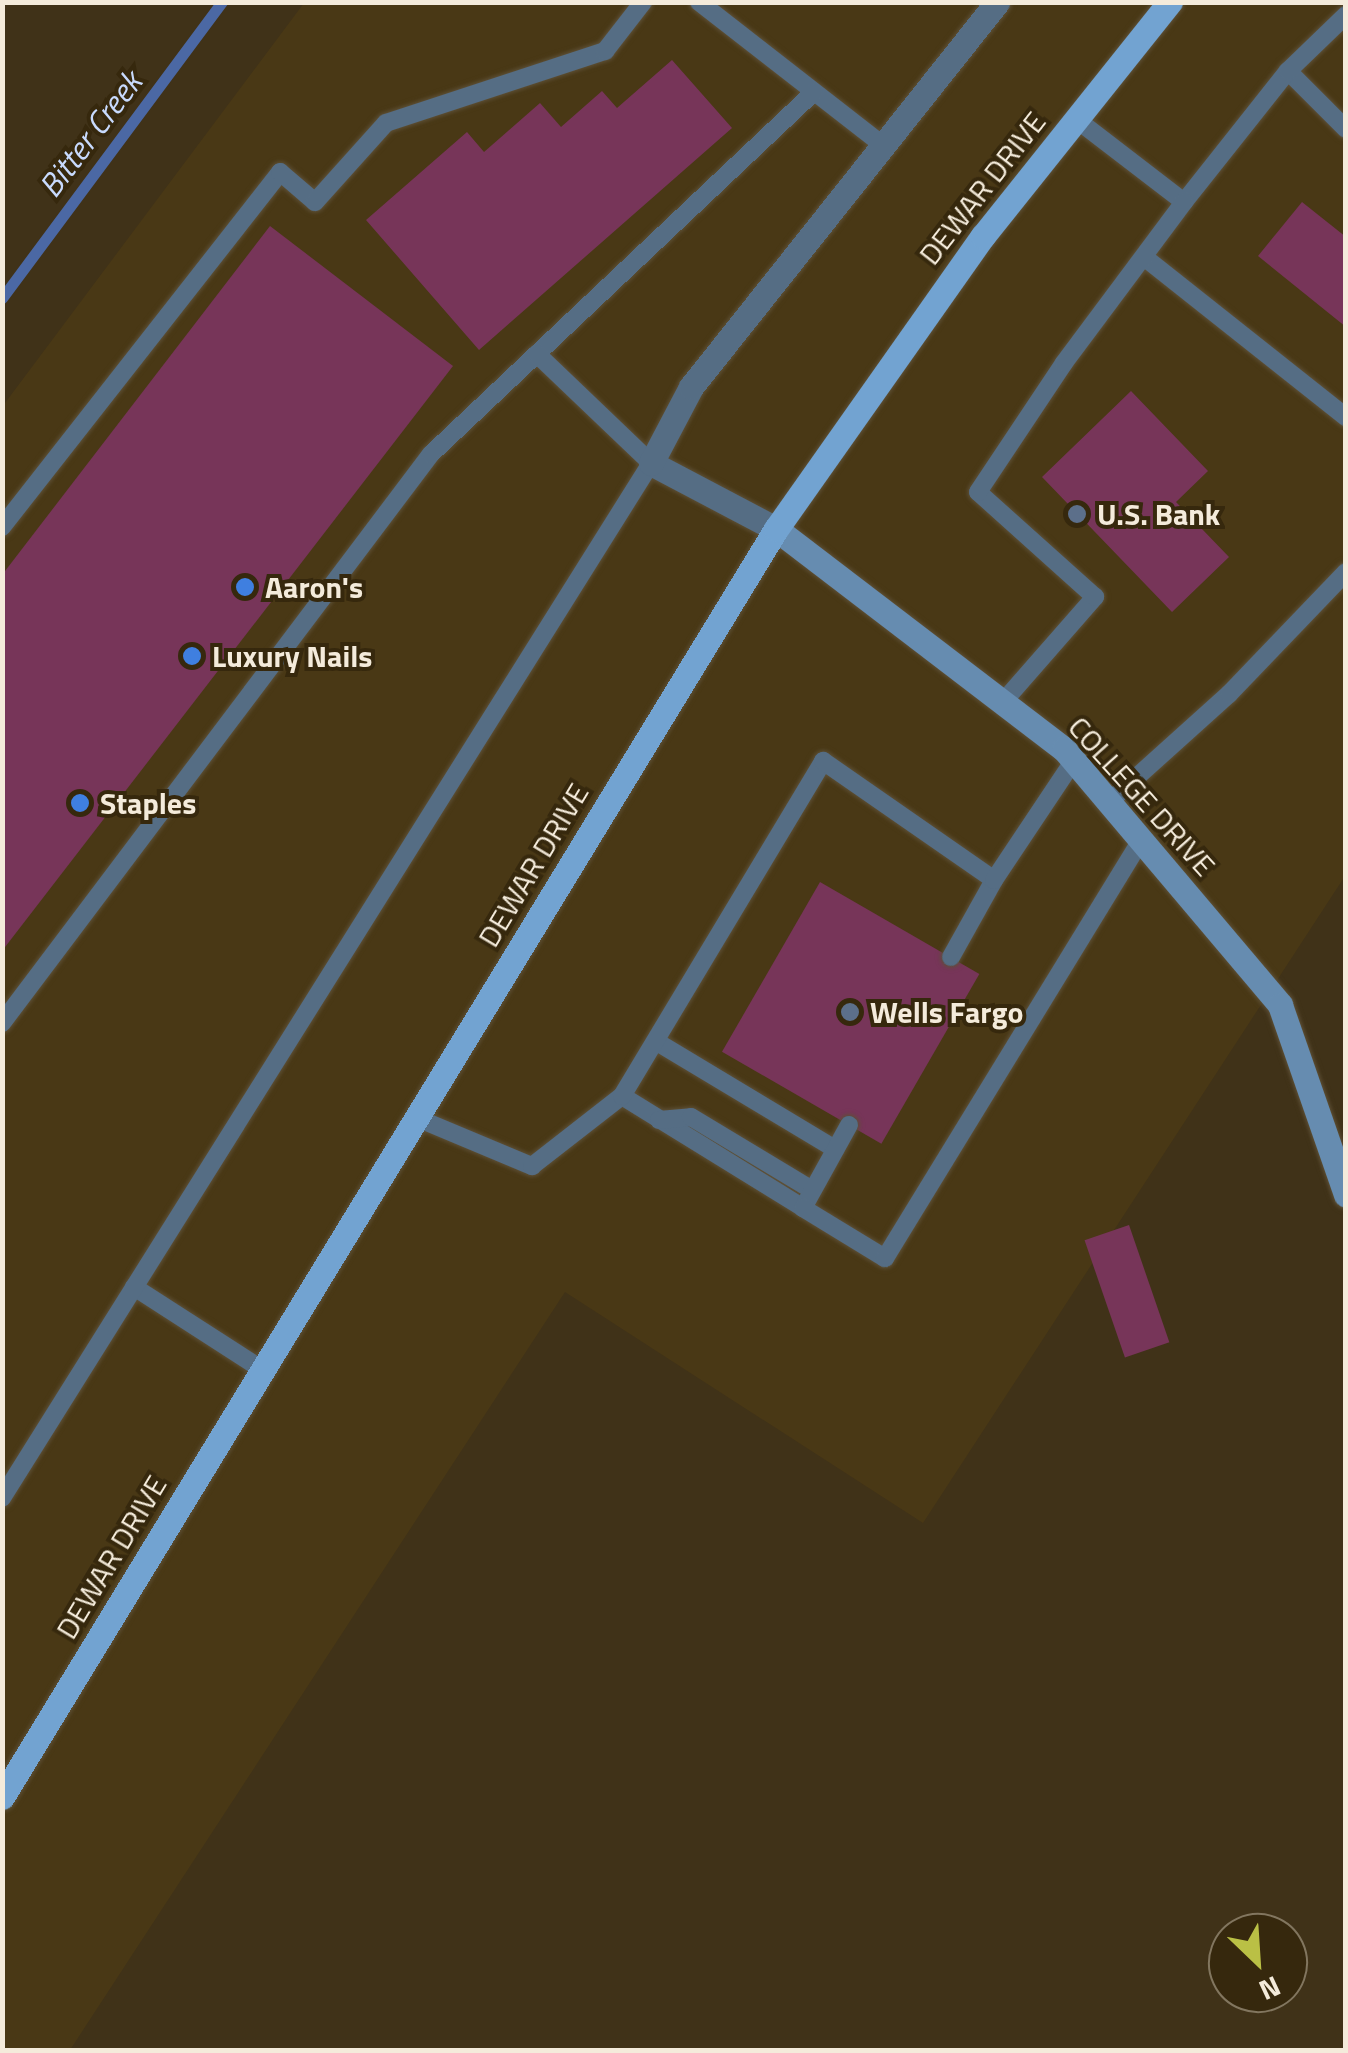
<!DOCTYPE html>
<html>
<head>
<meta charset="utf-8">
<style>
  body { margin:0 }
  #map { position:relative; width:1348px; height:2053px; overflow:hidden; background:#403218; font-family:"Titillium Web",sans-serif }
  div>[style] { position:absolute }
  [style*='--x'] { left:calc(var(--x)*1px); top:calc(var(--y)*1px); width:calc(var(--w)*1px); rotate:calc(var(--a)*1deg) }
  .built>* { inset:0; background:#493815 }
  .stream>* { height:11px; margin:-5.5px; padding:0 5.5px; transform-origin:5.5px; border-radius:5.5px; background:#4b68a4 }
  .building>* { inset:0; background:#773559; transform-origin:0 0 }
  .roads { filter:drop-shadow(0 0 2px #5d5037) drop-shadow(0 0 2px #5d5037) }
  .lane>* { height:18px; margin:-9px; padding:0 9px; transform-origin:9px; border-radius:9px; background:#556d84 }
  .street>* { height:25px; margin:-12.5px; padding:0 12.5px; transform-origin:12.5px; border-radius:12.5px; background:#556d84 }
  .secondary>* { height:25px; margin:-12.5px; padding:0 12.5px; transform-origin:12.5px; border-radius:12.5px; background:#668cb0 }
  .primary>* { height:25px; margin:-12.5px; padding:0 12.5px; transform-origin:12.5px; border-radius:12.5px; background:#72a3d1 }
  .dots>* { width:28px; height:28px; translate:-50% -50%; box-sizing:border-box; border:5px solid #36280d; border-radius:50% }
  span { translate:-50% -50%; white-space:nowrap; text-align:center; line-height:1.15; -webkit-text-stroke:8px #36280d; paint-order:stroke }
  .street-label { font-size:30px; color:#f4ebdb }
  .poi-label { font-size:30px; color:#f4ebdb; font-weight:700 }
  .left { translate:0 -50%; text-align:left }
  .water-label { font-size:32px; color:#c8dafd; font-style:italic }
  .frame { position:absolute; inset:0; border:5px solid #f4ebdb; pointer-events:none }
  .north { position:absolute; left:1208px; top:1913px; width:100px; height:100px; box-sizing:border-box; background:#36280d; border:2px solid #82765f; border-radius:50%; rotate:155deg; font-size:28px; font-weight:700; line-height:40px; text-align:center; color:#f4ebdb }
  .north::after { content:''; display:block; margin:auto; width:35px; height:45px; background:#bac045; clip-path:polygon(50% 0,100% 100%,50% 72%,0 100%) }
</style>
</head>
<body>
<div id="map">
  <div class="built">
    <i style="clip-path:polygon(304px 3px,1345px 3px,1345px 876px,923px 1523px,565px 1292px,70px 2050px,2px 2050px,2px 407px)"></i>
  </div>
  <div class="stream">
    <i style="--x:2;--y:298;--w:369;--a:-53.4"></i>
  </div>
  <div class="building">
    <i style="clip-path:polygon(672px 60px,732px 128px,479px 350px,366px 220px,467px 132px,484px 152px,540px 103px,561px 127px,602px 91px,617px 108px)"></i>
    <i style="clip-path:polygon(1302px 202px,1346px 237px,1346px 327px,1258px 256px)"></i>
    <i style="clip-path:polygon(270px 226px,453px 366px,2px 951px,2px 575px)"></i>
    <i style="clip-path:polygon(1131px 391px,1208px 471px,1176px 502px,1229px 557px,1172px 612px,1042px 477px)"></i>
    <i style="left:820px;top:882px;width:184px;height:196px;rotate:30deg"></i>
    <i style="left:1129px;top:1225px;width:124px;height:47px;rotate:71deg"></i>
  </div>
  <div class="roads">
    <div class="lane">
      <i style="--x:699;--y:2;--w:234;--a:37.9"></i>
      <i style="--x:1288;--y:71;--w:82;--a:45"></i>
      <i style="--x:1076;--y:119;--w:136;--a:37.5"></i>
      <i style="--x:1184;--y:202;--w:167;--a:-51.6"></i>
      <i style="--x:1288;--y:71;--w:81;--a:-44"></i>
      <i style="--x:1144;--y:257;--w:258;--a:38.4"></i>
      <i style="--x:2;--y:527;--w:451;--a:-51.9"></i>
      <i style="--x:280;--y:172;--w:46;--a:40.6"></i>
      <i style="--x:315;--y:202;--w:106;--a:-48.1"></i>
      <i style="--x:386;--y:123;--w:231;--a:-18.2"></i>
      <i style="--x:605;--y:51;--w:62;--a:-52.2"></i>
      <i style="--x:1003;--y:702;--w:140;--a:-48.8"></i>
      <i style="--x:1095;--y:597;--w:157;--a:-138.1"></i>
      <i style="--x:978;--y:492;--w:155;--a:-56.3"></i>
      <i style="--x:1064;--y:363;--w:201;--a:-53.3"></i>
      <i style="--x:1109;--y:802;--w:161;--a:-42"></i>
      <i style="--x:1229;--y:694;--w:169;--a:-46.2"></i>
      <i style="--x:951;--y:957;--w:88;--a:-60.8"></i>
      <i style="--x:2;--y:1023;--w:713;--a:-52.99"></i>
      <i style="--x:431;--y:454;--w:527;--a:-43.39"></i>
      <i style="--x:657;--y:1042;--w:208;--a:31"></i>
      <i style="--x:622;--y:1096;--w:213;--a:31.7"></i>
      <i style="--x:417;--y:1118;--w:125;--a:22.7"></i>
      <i style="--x:532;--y:1166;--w:114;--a:-37.9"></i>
      <i style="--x:622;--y:1096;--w:391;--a:-59"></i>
      <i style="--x:823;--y:761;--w:208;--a:34.8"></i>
      <i style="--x:994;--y:880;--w:144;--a:-56.3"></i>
      <i style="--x:659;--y:1120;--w:32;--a:-5"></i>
      <i style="--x:691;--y:1117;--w:141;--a:31.1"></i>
      <i style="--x:849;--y:1125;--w:95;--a:119"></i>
      <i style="--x:803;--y:1208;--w:96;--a:31.4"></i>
      <i style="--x:885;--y:1258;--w:490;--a:-58.5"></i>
      <i style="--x:134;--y:1287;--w:153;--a:32.8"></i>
      <i style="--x:2;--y:1498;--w:1222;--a:-57.91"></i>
      <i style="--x:651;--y:463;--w:158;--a:-136.3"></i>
    </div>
    <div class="street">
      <i style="--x:776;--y:529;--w:141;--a:-152.2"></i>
      <i style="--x:651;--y:463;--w:86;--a:-62.2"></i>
      <i style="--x:691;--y:387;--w:492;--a:-51.5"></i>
    </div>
    <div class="secondary">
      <i style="--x:776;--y:529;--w:362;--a:37.4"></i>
      <i style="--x:1064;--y:749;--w:335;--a:49.8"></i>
      <i style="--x:1280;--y:1005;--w:201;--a:70.8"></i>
    </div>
    <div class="primary">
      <i style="--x:2;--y:1797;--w:1486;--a:-58.6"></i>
      <i style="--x:776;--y:529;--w:359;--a:-54.8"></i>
      <i style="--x:983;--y:236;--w:300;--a:-51.4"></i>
    </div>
  </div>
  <div class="dots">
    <i style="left:1077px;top:514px;background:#5c6f8a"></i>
    <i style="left:245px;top:587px;background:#3f7fe0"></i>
    <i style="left:192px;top:656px;background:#3f7fe0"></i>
    <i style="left:80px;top:803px;background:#3f7fe0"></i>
    <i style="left:850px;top:1012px;background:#5c6f8a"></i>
  </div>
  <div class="street-label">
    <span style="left:982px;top:188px;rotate:-52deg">DEWAR DRIVE</span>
    <span style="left:1142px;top:796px;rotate:48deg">COLLEGE DRIVE</span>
    <span style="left:533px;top:865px;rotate:-59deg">DEWAR DRIVE</span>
    <span style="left:111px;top:1557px;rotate:-59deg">DEWAR DRIVE</span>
  </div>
  <div class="poi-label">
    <span class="left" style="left:1097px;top:514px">U.S. Bank</span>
    <span class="left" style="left:265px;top:587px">Aaron's</span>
    <span class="left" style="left:212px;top:656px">Luxury Nails</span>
    <span class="left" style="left:100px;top:803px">Staples</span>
    <span class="left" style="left:870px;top:1012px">Wells Fargo</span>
  </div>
  <div class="water-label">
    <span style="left:90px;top:134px;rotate:-53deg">Bitter Creek</span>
  </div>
  <div class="frame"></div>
  <div class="north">N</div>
</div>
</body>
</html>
